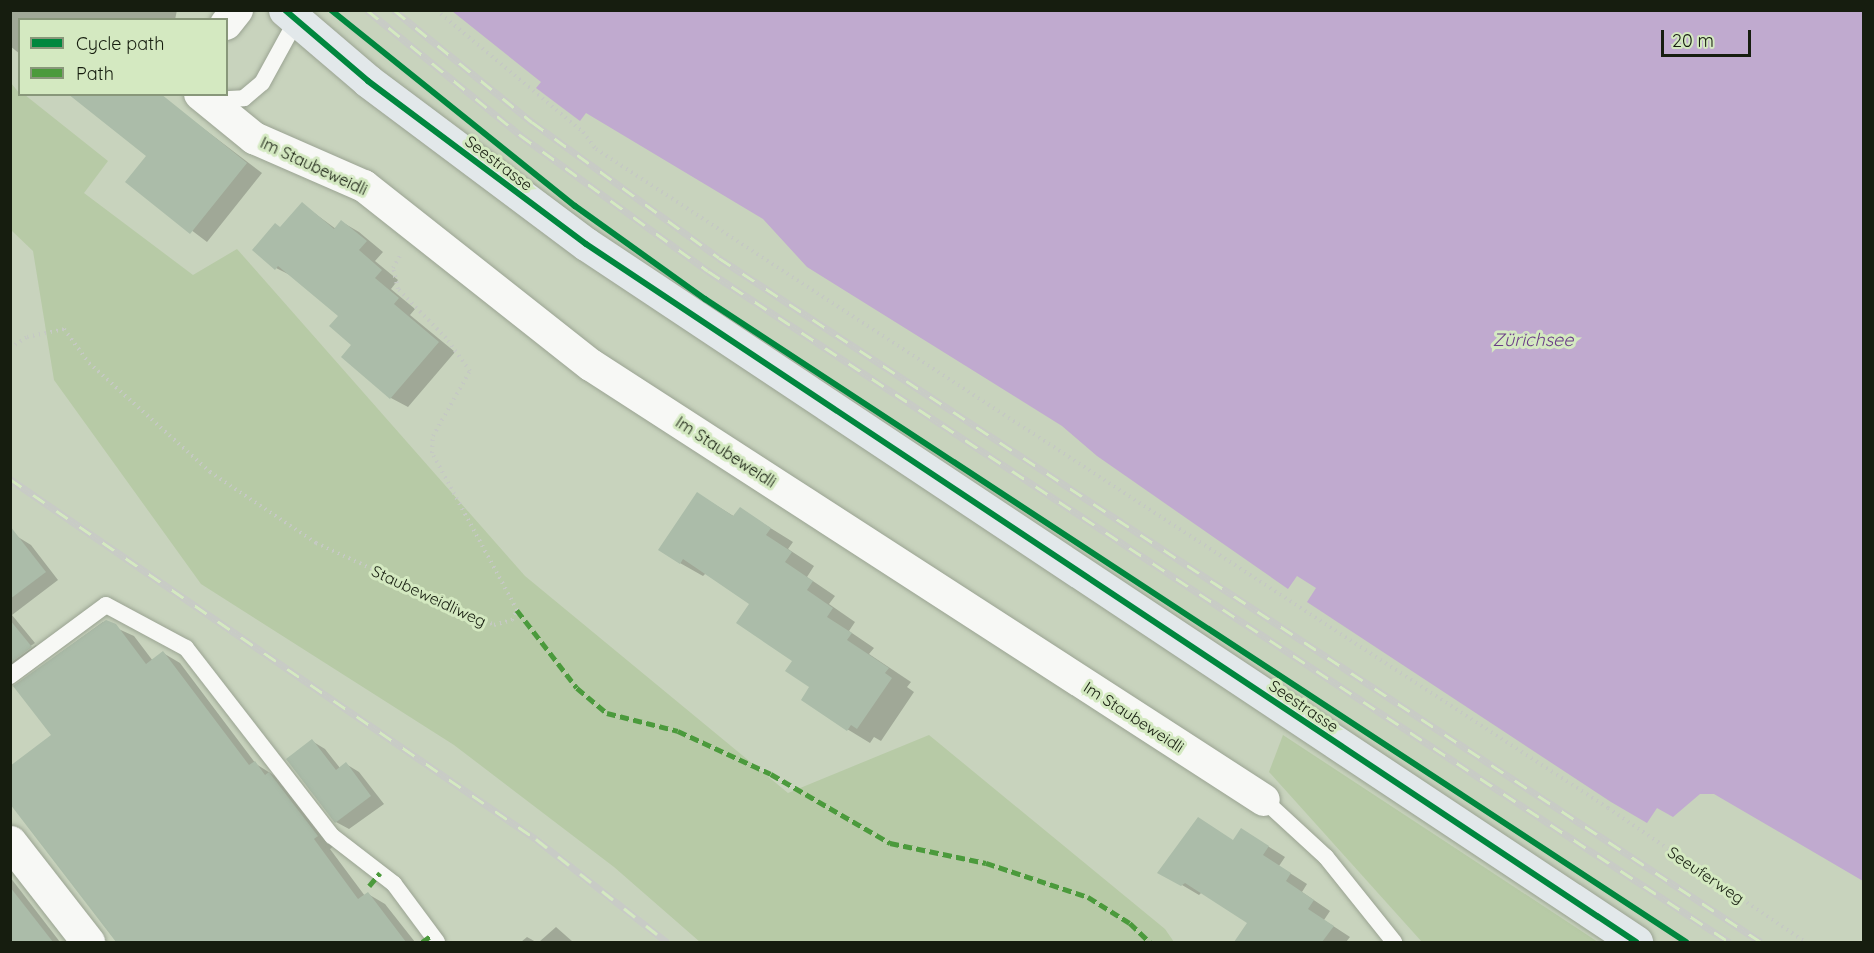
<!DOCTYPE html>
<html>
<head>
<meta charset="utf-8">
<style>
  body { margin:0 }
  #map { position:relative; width:1874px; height:953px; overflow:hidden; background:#c8d3bd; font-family:Quicksand,sans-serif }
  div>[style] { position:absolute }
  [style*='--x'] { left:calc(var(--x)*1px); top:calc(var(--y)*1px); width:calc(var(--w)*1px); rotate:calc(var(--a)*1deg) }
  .green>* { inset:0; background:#b7caa6 }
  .water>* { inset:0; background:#c0aacf }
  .shadow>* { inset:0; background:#0003 }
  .building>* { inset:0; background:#abbca9 }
  .path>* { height:4px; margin-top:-2px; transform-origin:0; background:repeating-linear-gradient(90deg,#c5c9c3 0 1.5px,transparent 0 6px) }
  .roads { filter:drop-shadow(0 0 2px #9aa392) drop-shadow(0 0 2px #9aa392) }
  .lane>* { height:16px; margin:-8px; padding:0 8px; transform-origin:8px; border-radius:8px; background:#f7f8f5 }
  .street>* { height:32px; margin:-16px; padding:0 16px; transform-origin:16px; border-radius:16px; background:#f7f8f5 }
  .secondary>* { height:33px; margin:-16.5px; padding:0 16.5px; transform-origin:16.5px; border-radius:16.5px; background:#f7f8f5 }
  .primary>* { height:33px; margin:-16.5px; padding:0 16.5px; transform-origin:16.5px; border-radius:16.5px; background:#e2e8ea }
  .rail>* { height:7px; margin-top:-3.5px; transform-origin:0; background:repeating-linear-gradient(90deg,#d4e9c1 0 14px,#c8cbc6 0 28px); box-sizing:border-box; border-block:2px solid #c8cbc6 }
  .quiet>* { height:4.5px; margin-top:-2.25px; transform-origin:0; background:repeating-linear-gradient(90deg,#4b9a3c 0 9px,transparent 0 13.5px) }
  .cycleway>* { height:6px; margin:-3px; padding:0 3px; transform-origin:3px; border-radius:3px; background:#00873e }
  span { translate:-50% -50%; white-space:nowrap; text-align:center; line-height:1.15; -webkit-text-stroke:6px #d4e9c1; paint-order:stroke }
  .street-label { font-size:16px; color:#161d0f }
  .water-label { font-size:18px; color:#6a3c87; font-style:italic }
  .frame { position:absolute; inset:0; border:12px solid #161d0f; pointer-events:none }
  .legend { position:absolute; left:18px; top:18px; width:210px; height:78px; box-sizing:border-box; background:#d4e9c1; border:2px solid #88977a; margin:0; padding:8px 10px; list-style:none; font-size:18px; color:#161d0f }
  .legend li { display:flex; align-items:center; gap:12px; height:30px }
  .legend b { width:30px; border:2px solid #88977a }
  .scale { position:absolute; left:1661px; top:30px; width:90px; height:27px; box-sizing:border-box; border:3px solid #161d0f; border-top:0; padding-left:8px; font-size:18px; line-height:21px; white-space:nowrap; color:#161d0f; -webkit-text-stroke:4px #d4e9c1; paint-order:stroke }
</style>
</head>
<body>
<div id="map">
  <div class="green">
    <i style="clip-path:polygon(11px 83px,20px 94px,25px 95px,108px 161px,84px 193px,193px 275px,237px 249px,525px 576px,788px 793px,929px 735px,1165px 929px,1174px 942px,700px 942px,614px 867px,454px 745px,201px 584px,54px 380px,33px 251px,11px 230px)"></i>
    <i style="clip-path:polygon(1283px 735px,1446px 842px,1598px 942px,1422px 942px,1269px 772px)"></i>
  </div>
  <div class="water">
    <i style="clip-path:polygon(452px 11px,1863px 11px,1863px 881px,1714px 794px,1700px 794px,1673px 817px,1657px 808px,1647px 823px,1611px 802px,1307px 602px,1316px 588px,1297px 576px,1288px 589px,1097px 456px,1062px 426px,807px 267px,763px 219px,586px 113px,580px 121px,536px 88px,541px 82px)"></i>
  </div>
  <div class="shadow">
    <i style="clip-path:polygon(10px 10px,177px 10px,175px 20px,20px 20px,20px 54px,10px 46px)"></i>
    <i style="clip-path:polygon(158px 94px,262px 173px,207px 242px,128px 182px,148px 156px)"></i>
    <i style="clip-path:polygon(302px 204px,336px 229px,342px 222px,359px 232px,383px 252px,375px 261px,398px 280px,391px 289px,415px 309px,410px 315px,455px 352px,408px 407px,391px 398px,354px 345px,340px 316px,294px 277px,276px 268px,281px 229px)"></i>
    <i style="clip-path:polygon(698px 494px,735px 517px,740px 509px,793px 542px,788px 549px,814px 566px,807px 577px,835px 596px,829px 604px,855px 622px,849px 631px,874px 648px,869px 654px,911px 682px,907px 687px,914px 692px,881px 741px,874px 737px,870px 743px,847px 729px,751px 604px,706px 573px,703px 576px,680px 563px)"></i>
    <i style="clip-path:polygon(18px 537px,31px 545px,58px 580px,12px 615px,35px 643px,10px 660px,10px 543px)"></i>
    <i style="clip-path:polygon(103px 622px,134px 636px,153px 661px,163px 653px,180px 663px,256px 764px,286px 783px,334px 846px,330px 849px,365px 896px,368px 894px,385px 904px,415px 942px,117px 942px,10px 801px,53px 736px,15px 686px)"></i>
    <i style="clip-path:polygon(36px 645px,44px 655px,10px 678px,10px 663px)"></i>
    <i style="clip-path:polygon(312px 741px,325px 749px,340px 768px,346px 764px,359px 772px,384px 804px,349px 829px,336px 822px)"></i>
    <i style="clip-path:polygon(1258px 840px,1285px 857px,1279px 866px,1307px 884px,1302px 892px,1330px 911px,1324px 920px,1350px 937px,1346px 942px,1236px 942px,1249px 923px,1202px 892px,1199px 895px,1160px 872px,1234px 841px)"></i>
    <i style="clip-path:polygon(10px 877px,60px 942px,10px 942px)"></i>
    <i style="clip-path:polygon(556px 927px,573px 942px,539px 942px)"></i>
    <i style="clip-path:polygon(527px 937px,536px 942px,521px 942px)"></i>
  </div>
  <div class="building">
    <i style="clip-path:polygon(68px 94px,161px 94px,247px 163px,190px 234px,125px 182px,146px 156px)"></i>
    <i style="clip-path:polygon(302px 202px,334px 229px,341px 220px,367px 241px,359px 250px,382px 270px,375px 278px,399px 298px,394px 304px,439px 342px,390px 399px,341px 357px,351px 345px,329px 326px,338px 316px,278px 266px,275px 270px,252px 250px,275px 223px,280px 227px)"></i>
    <i style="clip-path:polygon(697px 492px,733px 516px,740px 507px,771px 528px,766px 535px,792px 552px,785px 562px,813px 581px,807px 590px,833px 608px,827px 617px,852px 633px,847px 640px,889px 668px,885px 673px,892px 678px,857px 729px,851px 725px,847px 731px,801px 700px,809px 687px,785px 671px,792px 661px,736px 623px,749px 604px,683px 559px,680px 564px,658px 550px)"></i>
    <i style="clip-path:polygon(10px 526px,46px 572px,10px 599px)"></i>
    <i style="clip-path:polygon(10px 620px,32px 647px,10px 663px)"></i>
    <i style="clip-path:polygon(106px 620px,116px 624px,146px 664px,163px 651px,249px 765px,255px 761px,265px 775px,269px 772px,318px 836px,314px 839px,358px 899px,368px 892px,406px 942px,116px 942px,10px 804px,10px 766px,51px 735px,13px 686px)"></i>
    <i style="clip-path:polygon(312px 739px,336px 770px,346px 762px,371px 796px,335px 823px,286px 759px)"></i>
    <i style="clip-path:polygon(1198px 817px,1233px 840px,1241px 828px,1269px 846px,1263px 855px,1291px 873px,1286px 881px,1314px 900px,1308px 909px,1334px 926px,1322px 942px,1234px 942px,1247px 923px,1185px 883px,1181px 886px,1157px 873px)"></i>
    <i style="clip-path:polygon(10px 887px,53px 942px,10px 942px)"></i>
  </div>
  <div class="path">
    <i style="--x:436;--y:10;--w:191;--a:39.7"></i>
    <i style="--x:583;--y:132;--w:21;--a:53"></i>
    <i style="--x:596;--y:149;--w:1208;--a:33.07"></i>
    <i style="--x:1608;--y:808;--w:238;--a:34.2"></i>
    <i style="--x:10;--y:348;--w:20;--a:-33"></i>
    <i style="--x:27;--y:337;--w:38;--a:-12"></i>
    <i style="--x:64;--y:329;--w:42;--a:53.7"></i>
    <i style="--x:89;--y:363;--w:163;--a:42"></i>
    <i style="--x:210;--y:472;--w:128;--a:33.8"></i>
    <i style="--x:316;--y:543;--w:196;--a:24.7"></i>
    <i style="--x:494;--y:625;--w:19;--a:-16"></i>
    <i style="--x:512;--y:620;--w:11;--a:-63"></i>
    <i style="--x:517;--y:610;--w:179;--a:-118.4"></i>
    <i style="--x:432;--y:453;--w:17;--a:-87"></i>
    <i style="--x:433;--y:436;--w:75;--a:-60.4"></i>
    <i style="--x:470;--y:371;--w:41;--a:-126"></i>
    <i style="--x:446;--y:338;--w:69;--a:-134.4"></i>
    <i style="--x:398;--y:289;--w:22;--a:-103"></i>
    <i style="--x:393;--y:268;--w:16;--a:-60"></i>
  </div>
  <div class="roads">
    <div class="lane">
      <i style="--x:210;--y:100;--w:34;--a:-3"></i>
      <i style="--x:244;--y:98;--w:23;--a:-40"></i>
      <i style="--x:262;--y:83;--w:71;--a:-61.3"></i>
      <i style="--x:10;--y:676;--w:119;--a:-36.5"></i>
      <i style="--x:106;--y:605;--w:91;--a:28.3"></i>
      <i style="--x:186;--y:648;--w:238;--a:52.2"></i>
      <i style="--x:332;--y:836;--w:78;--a:37.7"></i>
      <i style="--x:394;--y:884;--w:72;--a:53.4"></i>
      <i style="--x:1264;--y:800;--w:84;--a:42.6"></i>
      <i style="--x:1326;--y:857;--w:109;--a:51.3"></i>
    </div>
    <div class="street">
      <i style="--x:226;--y:24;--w:18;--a:-52"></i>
      <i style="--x:200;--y:94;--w:70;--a:39.2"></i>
      <i style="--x:254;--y:138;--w:120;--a:23.6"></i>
      <i style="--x:364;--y:186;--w:289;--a:38.3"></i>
      <i style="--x:591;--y:365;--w:801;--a:32.88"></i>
    </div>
    <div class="secondary">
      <i style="--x:10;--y:842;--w:127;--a:52"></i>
    </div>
    <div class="primary">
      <i style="--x:285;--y:10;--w:109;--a:40.5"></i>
      <i style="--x:368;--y:81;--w:272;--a:36.8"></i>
      <i style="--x:586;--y:244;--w:1261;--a:33.61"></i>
    </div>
  </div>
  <div class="rail">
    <i style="--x:367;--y:10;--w:198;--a:39.2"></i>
    <i style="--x:520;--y:135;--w:232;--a:35.9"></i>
    <i style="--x:708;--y:271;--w:1222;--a:33.31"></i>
    <i style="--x:394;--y:10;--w:178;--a:39.1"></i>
    <i style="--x:532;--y:122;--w:231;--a:36"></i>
    <i style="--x:719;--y:258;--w:1246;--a:33.28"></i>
    <i style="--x:10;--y:479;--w:637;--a:34.39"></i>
    <i style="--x:536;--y:839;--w:167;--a:38.2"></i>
  </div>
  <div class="quiet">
    <i style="--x:517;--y:610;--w:98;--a:52.4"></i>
    <i style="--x:577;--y:688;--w:39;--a:40"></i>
    <i style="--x:607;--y:713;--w:73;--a:14.2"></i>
    <i style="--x:678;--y:731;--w:102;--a:24.8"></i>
    <i style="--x:771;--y:774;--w:138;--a:30.1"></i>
    <i style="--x:890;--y:843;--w:98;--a:11.8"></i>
    <i style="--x:986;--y:863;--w:108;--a:18.4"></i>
    <i style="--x:1088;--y:897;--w:49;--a:31.8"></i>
    <i style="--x:1130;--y:923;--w:28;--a:44"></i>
    <i style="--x:369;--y:886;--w:17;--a:-50"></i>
    <i style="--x:422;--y:942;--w:12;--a:-35"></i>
  </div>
  <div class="cycleway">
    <i style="--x:285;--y:10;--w:109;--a:40.5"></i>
    <i style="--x:368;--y:81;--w:272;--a:36.8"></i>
    <i style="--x:586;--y:244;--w:1261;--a:33.61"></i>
    <i style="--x:331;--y:10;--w:313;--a:38.8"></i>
    <i style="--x:575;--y:206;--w:160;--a:35.6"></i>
    <i style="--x:705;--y:299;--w:1173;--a:33.24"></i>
  </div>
  <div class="street-label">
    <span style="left:499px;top:163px;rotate:37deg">Seestrasse</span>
    <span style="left:314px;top:166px;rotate:25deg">Im Staubeweidli</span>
    <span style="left:726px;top:452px;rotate:33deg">Im Staubeweidli</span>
    <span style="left:429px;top:596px;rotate:25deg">Staubeweidliweg</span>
    <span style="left:1304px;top:706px;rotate:34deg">Seestrasse</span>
    <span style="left:1134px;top:717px;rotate:33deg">Im Staubeweidli</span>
    <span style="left:1706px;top:875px;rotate:34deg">Seeuferweg</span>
  </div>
  <div class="water-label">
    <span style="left:1533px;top:340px">Zürichsee</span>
  </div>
  <div class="frame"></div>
  <ul class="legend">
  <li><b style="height:8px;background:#00873e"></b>Cycle path</li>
  <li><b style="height:8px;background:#4b9a3c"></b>Path</li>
  </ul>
  <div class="scale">20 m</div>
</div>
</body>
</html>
